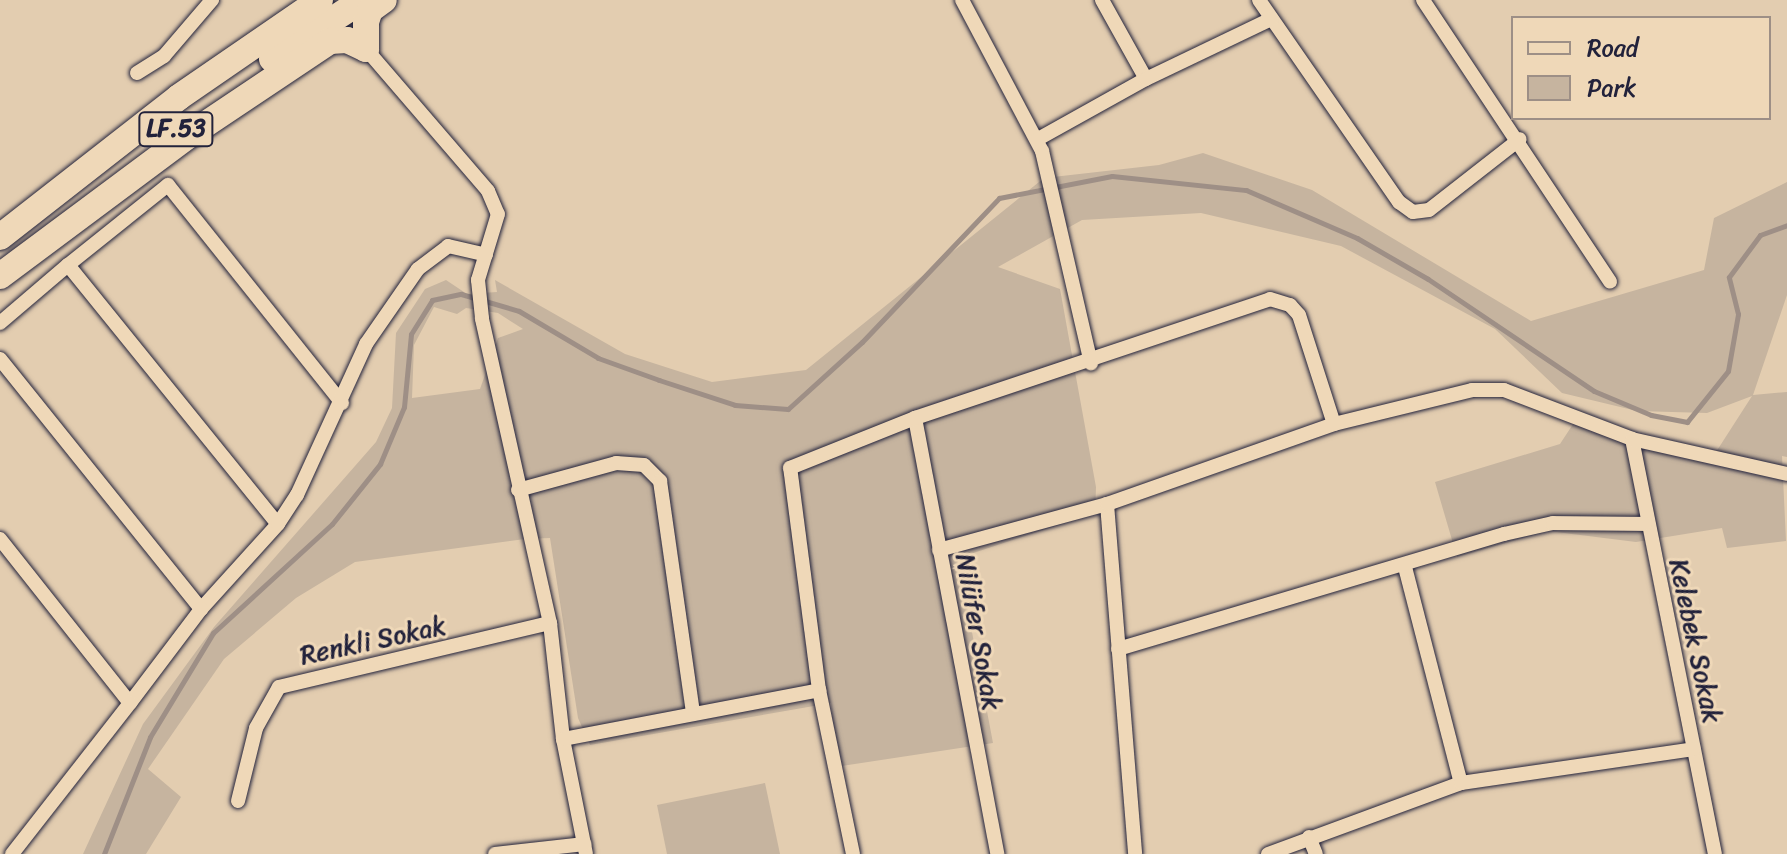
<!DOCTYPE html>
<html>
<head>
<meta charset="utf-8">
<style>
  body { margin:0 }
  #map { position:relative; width:1787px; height:854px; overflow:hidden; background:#e3cdb0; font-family:Sriracha,sans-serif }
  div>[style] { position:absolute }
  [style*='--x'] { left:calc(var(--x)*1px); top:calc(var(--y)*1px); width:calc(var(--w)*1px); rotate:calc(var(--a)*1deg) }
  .green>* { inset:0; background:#c6b49f }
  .stream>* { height:5px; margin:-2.5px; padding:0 2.5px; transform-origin:2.5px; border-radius:2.5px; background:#9e8f86 }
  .roads { filter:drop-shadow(0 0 2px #22223b) drop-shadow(0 0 2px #22223b) }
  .street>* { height:14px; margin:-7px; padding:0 7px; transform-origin:7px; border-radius:7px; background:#efd8b8 }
  .highway>* { height:26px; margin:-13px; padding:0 13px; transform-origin:13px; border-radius:13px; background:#efd8b8 }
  span { translate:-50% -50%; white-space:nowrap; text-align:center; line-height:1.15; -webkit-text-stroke:6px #efd8b8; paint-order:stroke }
  .shield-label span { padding:2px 6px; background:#efd8b8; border:2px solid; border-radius:6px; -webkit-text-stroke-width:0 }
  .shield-label { font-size:24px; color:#22223b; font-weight:700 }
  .street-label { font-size:26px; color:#22223b }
  .legend { position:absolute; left:1511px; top:16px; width:260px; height:104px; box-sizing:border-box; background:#efd8b8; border:2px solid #9d8f86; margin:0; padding:10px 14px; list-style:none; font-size:24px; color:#22223b }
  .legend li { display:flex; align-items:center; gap:16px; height:40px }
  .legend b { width:40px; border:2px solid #9d8f86 }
</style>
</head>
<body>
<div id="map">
  <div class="green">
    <i style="clip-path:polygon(evenodd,1203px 153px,1312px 190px,1531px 321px,1704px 270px,1714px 218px,1787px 182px,1787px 295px,1753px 395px,1787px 392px,1787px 457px,1782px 456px,1786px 541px,1727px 548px,1722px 528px,1636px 542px,1548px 531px,1457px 557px,1435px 482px,1560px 444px,1577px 418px,1716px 452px,1752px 396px,1707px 413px,1637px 411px,1562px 393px,1495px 329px,1341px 246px,1201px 213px,1082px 220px,998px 267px,1060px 289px,1096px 487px,1095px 513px,958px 558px,993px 743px,835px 767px,831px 703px,590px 745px,578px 718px,550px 538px,525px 539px,355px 562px,296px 598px,224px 659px,148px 769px,181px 797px,146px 854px,83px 854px,143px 724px,214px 627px,376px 442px,392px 408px,396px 333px,425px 289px,446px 280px,467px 294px,497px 292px,495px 280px,625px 354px,712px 382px,806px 370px,1044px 178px,1159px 165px,1203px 153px,434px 307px,457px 314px,466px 308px,498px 313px,523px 329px,498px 338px,480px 389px,412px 398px,414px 345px,434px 307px)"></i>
    <i style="clip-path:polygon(765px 783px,780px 854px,667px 854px,657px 805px)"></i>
  </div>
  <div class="stream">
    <i style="--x:104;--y:854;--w:126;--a:-68.5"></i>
    <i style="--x:150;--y:737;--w:122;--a:-58.8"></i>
    <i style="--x:213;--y:633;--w:161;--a:-42.5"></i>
    <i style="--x:332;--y:524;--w:77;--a:-51.3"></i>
    <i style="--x:380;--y:464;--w:62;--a:-67.2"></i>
    <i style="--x:404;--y:407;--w:73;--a:-84.5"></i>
    <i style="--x:411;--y:334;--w:40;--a:-58"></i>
    <i style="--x:432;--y:300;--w:30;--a:-12"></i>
    <i style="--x:461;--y:294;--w:60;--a:16.3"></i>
    <i style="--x:519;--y:311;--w:92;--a:30.7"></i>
    <i style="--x:598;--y:358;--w:65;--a:19.8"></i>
    <i style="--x:659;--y:380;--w:80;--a:18.2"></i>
    <i style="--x:735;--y:405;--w:53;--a:4.3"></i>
    <i style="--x:788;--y:409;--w:100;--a:-42.2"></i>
    <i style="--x:862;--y:342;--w:199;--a:-46.4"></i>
    <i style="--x:999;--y:198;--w:115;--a:-11"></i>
    <i style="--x:1112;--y:176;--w:135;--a:6"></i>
    <i style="--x:1246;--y:190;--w:121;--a:23.4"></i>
    <i style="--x:1357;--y:238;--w:82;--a:30"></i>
    <i style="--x:1428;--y:279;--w:200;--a:34"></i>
    <i style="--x:1594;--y:391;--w:62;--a:22.8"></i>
    <i style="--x:1651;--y:415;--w:37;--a:11"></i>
    <i style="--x:1687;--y:422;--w:65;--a:-51.2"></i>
    <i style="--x:1728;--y:371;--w:58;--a:-80"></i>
    <i style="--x:1738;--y:314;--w:38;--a:-104"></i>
    <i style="--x:1729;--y:277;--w:52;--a:-53.6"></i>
    <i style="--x:1760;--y:235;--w:29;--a:-20"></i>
  </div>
  <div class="roads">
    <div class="street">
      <i style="--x:962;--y:0;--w:171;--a:62.1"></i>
      <i style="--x:1042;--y:151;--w:218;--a:77"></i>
      <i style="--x:1102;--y:0;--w:90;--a:60.9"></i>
      <i style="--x:1259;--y:0;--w:246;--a:55.3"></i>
      <i style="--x:1399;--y:202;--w:17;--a:36"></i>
      <i style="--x:1413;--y:212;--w:16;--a:-7"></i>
      <i style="--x:1429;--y:210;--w:115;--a:-38"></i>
      <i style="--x:1423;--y:0;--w:338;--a:56.4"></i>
      <i style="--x:366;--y:49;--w:187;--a:49.3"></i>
      <i style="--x:488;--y:191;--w:25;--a:67"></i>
      <i style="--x:498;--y:214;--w:69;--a:106.9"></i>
      <i style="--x:478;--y:280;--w:39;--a:84"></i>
      <i style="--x:482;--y:319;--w:312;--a:77.4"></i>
      <i style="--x:550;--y:623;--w:117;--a:83.6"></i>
      <i style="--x:563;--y:739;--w:117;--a:78.7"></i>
      <i style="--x:137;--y:73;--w:32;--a:-32"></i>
      <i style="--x:164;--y:56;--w:74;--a:-49.4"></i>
      <i style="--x:1038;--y:139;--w:124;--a:-29.1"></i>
      <i style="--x:1146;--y:79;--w:139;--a:-25.6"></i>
      <i style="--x:68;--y:265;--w:128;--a:-38.7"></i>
      <i style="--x:168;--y:185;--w:279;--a:51.4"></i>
      <i style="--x:0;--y:323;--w:89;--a:-40.5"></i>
      <i style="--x:68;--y:265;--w:333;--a:51"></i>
      <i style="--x:0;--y:359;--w:321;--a:51.2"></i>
      <i style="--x:201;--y:609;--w:115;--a:-47.8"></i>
      <i style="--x:278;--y:524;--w:35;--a:-57"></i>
      <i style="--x:297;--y:495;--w:166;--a:-65.4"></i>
      <i style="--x:366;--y:344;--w:91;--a:-55.3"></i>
      <i style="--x:418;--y:269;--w:38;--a:-37"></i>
      <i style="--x:448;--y:246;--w:39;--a:13"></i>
      <i style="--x:915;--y:418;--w:444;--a:79.3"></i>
      <i style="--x:1632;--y:439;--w:423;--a:78.7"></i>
      <i style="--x:518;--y:490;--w:102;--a:-15.4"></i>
      <i style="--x:616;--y:463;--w:28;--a:4"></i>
      <i style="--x:644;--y:465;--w:23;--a:45"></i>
      <i style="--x:660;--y:481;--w:235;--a:81.9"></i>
      <i style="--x:1107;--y:504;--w:351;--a:85.4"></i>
      <i style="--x:0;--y:539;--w:209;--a:51.6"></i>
      <i style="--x:130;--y:703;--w:118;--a:-52.9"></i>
      <i style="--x:939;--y:550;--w:174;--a:-15.3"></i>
      <i style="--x:1107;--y:504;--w:241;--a:-19.4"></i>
      <i style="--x:1334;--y:424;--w:142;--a:-13.8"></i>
      <i style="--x:1472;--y:390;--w:32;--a:0"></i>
      <i style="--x:1504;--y:390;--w:137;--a:20.9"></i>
      <i style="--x:1632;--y:439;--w:159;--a:12.7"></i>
      <i style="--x:1405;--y:567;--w:223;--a:75.5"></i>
      <i style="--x:1118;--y:649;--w:403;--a:-16.6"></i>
      <i style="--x:1504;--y:534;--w:50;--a:-12.7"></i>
      <i style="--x:1553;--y:523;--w:92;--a:0.6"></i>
      <i style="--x:563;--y:739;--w:261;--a:-10.8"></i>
      <i style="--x:238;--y:801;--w:75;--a:-76.1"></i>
      <i style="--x:256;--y:728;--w:47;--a:-60.7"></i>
      <i style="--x:279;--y:687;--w:278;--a:-13.3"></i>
      <i style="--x:1309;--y:837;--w:18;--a:68"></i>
      <i style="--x:12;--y:854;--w:192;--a:-52"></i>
      <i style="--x:495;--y:854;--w:90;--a:-6.4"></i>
      <i style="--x:853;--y:854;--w:167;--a:-101.7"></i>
      <i style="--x:819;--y:690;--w:224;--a:-97.4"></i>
      <i style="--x:790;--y:468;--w:135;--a:-21.8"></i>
      <i style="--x:915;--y:418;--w:374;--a:-18.5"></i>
      <i style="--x:1270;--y:299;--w:21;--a:17"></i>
      <i style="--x:1290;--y:305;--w:13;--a:48"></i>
      <i style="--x:1299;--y:315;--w:114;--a:72.2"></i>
      <i style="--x:1268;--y:854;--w:206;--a:-20.2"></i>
      <i style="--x:1461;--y:783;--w:235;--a:-8.3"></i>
    </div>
    <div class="highway">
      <i style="--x:272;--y:59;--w:108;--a:-33"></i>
      <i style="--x:0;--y:237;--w:227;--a:-38"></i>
      <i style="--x:179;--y:97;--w:171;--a:-34.5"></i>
      <i style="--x:0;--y:276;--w:234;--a:-36.7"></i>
      <i style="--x:188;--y:136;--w:171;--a:-33.8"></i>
      <i style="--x:330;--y:41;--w:17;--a:-3"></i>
      <i style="--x:347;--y:40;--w:21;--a:25"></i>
      <i style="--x:366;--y:49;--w:27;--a:-90"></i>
      <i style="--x:366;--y:22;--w:13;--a:-72"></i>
      <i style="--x:370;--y:10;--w:17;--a:-36"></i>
    </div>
  </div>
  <div class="shield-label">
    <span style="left:176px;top:129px">LF.53</span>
  </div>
  <div class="street-label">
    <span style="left:978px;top:632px;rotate:80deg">Nilüfer Sokak</span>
    <span style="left:373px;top:641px;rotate:-12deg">Renkli Sokak</span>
    <span style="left:1695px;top:641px;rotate:78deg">Kelebek Sokak</span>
  </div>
  <ul class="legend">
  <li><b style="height:10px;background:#efd8b8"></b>Road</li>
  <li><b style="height:22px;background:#c6b49f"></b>Park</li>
  </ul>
</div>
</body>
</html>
